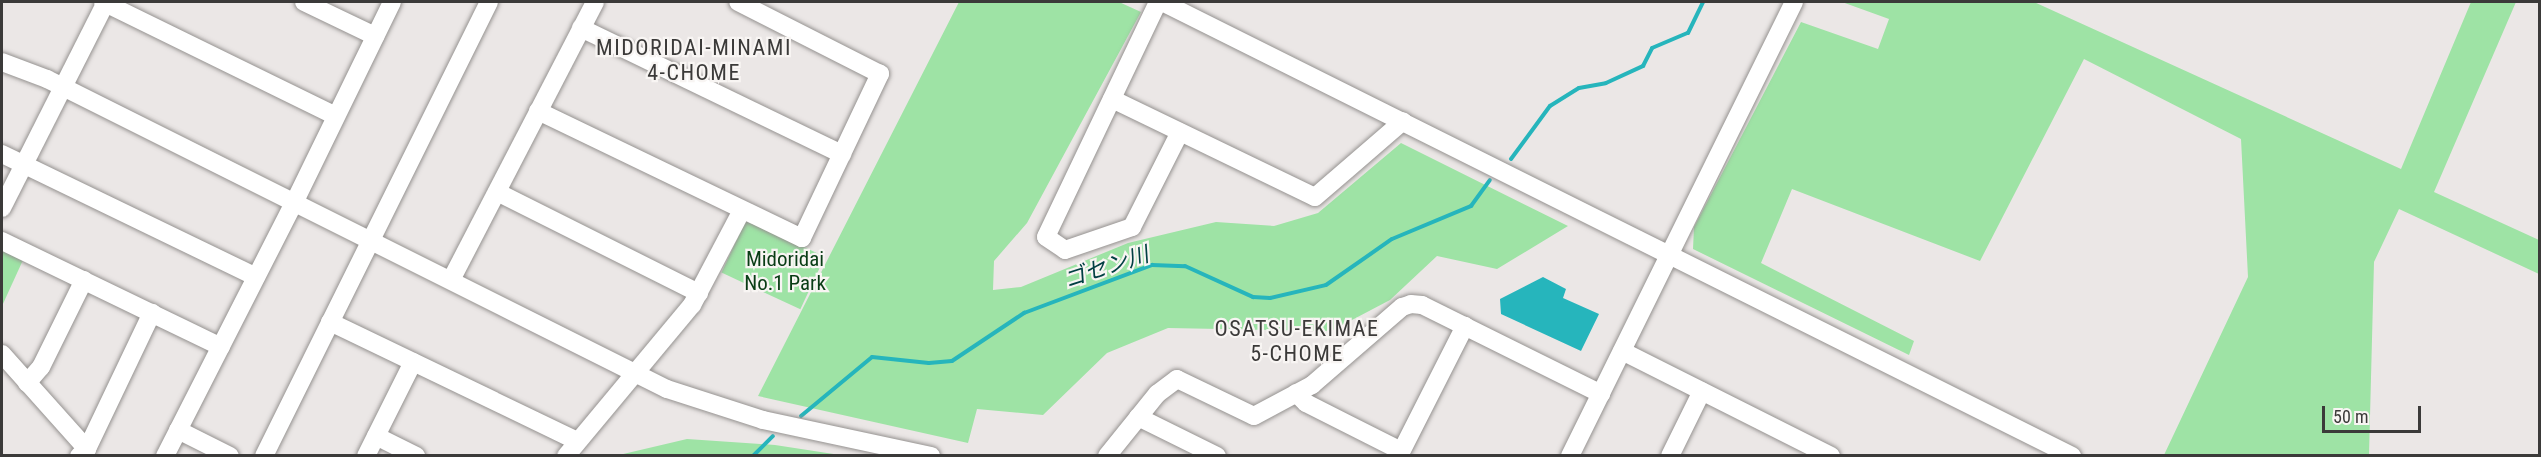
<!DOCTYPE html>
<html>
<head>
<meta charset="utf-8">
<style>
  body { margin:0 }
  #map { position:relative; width:2541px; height:457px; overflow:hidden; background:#ebe7e6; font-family:"Roboto Condensed","Noto Sans JP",sans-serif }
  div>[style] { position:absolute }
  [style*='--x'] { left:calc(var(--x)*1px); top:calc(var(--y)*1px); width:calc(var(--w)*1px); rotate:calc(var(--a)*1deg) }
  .green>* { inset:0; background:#9ee3a5; transform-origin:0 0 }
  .water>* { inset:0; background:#26b5bc }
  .stream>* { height:4px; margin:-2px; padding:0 2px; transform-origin:2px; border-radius:2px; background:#26b5bc }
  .roads { filter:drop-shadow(0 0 2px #959290) drop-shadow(0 0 2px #959290) }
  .minor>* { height:18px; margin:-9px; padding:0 9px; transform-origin:9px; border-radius:9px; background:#fff }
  span { translate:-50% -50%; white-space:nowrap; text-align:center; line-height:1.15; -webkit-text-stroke:4.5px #f8f5f3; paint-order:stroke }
  .park-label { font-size:21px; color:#093d15 }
  .neighbourhood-label { font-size:22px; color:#3b3a39; letter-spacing:1.5px }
  .water-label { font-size:22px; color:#014043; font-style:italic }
  .frame { position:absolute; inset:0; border:3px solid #3b3a39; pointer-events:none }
  .scale { position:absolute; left:2322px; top:406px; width:99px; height:27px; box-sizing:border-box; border:3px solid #3b3a39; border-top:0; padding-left:8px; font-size:18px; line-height:21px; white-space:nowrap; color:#3b3a39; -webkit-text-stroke:4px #f8f5f3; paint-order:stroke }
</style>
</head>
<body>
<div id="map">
  <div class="green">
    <i style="clip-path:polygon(959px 2px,1119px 2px,1141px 12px,1027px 223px,994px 261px,993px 290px,1021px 287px,1128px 243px,1216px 222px,1274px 226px,1318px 213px,1401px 143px,1568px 226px,1497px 269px,1437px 256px,1390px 300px,1331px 331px,1168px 328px,1107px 353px,1043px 415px,977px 409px,968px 443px,758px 396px)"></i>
    <i style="clip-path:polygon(1842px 2px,2034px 2px,2401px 169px,2471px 2px,2516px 2px,2434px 192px,2539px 240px,2539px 274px,2399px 209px,2374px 262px,2369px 455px,2164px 455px,2248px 277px,2241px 139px,2084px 59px,1980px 261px,1792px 189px,1761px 263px,1914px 341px,1909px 355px,1693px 249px,1694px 227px,1801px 22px,1878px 49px,1889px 19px)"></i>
    <i style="left:746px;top:220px;width:87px;height:58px;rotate:25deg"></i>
    <i style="clip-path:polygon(2px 249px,23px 260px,2px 306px)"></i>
    <i style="clip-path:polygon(687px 439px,775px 445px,840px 455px,619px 455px)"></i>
  </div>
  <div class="water">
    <i style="clip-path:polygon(1543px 277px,1566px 289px,1563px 298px,1599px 314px,1581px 351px,1501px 314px,1500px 299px)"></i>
  </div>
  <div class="stream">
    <i style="--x:1511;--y:159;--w:66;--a:-53.7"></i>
    <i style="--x:1550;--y:106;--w:34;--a:-32"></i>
    <i style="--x:1579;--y:88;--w:27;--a:-10"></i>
    <i style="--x:1606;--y:83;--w:41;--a:-24.7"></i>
    <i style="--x:1643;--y:66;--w:20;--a:-63"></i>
    <i style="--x:1652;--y:48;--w:39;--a:-23"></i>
    <i style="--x:1688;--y:33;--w:34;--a:-64"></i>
    <i style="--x:801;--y:416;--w:92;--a:-39.7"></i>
    <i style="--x:872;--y:357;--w:57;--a:6"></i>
    <i style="--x:929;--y:363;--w:23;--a:-5"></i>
    <i style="--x:952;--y:361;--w:87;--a:-33.7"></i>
    <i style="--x:1024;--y:313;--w:137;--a:-20.6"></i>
    <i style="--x:1152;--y:265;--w:33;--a:2"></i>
    <i style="--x:1185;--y:266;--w:75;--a:24.5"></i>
    <i style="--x:1253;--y:297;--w:17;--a:3"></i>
    <i style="--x:1270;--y:298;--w:57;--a:-13.1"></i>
    <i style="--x:1326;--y:285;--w:80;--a:-34.9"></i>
    <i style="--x:1392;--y:239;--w:86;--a:-22.7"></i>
    <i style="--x:1471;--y:206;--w:32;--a:-54"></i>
    <i style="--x:753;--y:456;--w:28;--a:-45"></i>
  </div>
  <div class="roads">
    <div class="minor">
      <i style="--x:103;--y:2;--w:259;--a:26.1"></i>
      <i style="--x:304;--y:2;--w:79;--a:25.6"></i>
      <i style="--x:1158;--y:2;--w:260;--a:115.5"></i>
      <i style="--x:1046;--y:237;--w:23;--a:34"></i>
      <i style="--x:1065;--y:250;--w:71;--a:-18.9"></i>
      <i style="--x:1132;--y:227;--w:106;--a:-63.2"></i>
      <i style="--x:1162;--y:2;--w:1017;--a:26.51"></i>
      <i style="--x:581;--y:28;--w:290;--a:25.8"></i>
      <i style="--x:2;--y:62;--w:48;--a:20.7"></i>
      <i style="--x:47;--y:79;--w:693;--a:26.57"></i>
      <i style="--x:667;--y:389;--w:101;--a:17.9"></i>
      <i style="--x:763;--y:420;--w:172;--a:12.1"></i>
      <i style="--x:1112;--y:99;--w:225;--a:25.8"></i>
      <i style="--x:1315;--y:197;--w:116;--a:-40.8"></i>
      <i style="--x:538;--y:111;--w:293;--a:25.7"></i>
      <i style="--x:802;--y:238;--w:182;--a:-64.6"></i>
      <i style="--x:880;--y:74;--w:159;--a:-153.1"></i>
      <i style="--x:2;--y:154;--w:282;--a:25.8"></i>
      <i style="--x:497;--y:192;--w:226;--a:26.6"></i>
      <i style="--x:2;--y:208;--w:231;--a:-63.2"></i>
      <i style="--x:2;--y:241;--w:243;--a:25.8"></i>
      <i style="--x:451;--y:280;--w:313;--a:-62.6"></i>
      <i style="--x:330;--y:322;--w:274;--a:25.7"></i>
      <i style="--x:1622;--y:351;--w:234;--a:26.7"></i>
      <i style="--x:2;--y:354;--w:127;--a:48.2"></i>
      <i style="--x:27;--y:383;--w:21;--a:-49"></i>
      <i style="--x:41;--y:367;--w:97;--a:-63.7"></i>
      <i style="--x:1296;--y:393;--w:14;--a:45"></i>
      <i style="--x:1306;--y:403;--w:106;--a:26.8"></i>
      <i style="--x:1138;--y:417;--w:88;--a:26.3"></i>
      <i style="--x:178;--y:430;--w:58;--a:26.6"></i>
      <i style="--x:376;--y:436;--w:45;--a:26.6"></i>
      <i style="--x:79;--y:456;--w:11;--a:-41"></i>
      <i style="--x:87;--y:449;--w:151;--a:-64.5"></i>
      <i style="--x:165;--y:456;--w:286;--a:-63"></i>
      <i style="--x:295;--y:201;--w:221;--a:-64"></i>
      <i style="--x:264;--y:456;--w:507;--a:-63.64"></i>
      <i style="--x:366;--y:456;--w:105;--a:-63.4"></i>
      <i style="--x:566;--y:456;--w:197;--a:-50.2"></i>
      <i style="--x:692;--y:305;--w:105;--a:-62.2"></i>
      <i style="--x:1107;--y:456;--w:80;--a:-51.1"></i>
      <i style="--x:1157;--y:394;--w:25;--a:-37"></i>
      <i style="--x:1177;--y:379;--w:85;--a:25.7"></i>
      <i style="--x:1254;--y:416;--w:66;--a:-28.1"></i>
      <i style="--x:1312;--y:385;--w:119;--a:-40.9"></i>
      <i style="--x:1402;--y:307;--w:9;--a:-18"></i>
      <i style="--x:1411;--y:304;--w:11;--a:5"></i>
      <i style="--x:1422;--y:305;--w:200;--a:26.4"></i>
      <i style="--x:1399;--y:456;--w:146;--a:-63.1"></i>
      <i style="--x:1570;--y:456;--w:506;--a:-63.74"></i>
      <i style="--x:1670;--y:456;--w:72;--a:-63.8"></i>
    </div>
  </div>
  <div class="park-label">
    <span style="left:785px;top:271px">Midoridai<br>No.1 Park</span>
  </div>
  <div class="neighbourhood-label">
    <span style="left:694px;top:60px">MIDORIDAI-MINAMI<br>4-CHOME</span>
    <span style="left:1297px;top:341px">OSATSU-EKIMAE<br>5-CHOME</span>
  </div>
  <div class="water-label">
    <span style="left:1106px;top:267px;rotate:-18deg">ゴセン川</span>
  </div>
  <div class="frame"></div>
  <div class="scale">50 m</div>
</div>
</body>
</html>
